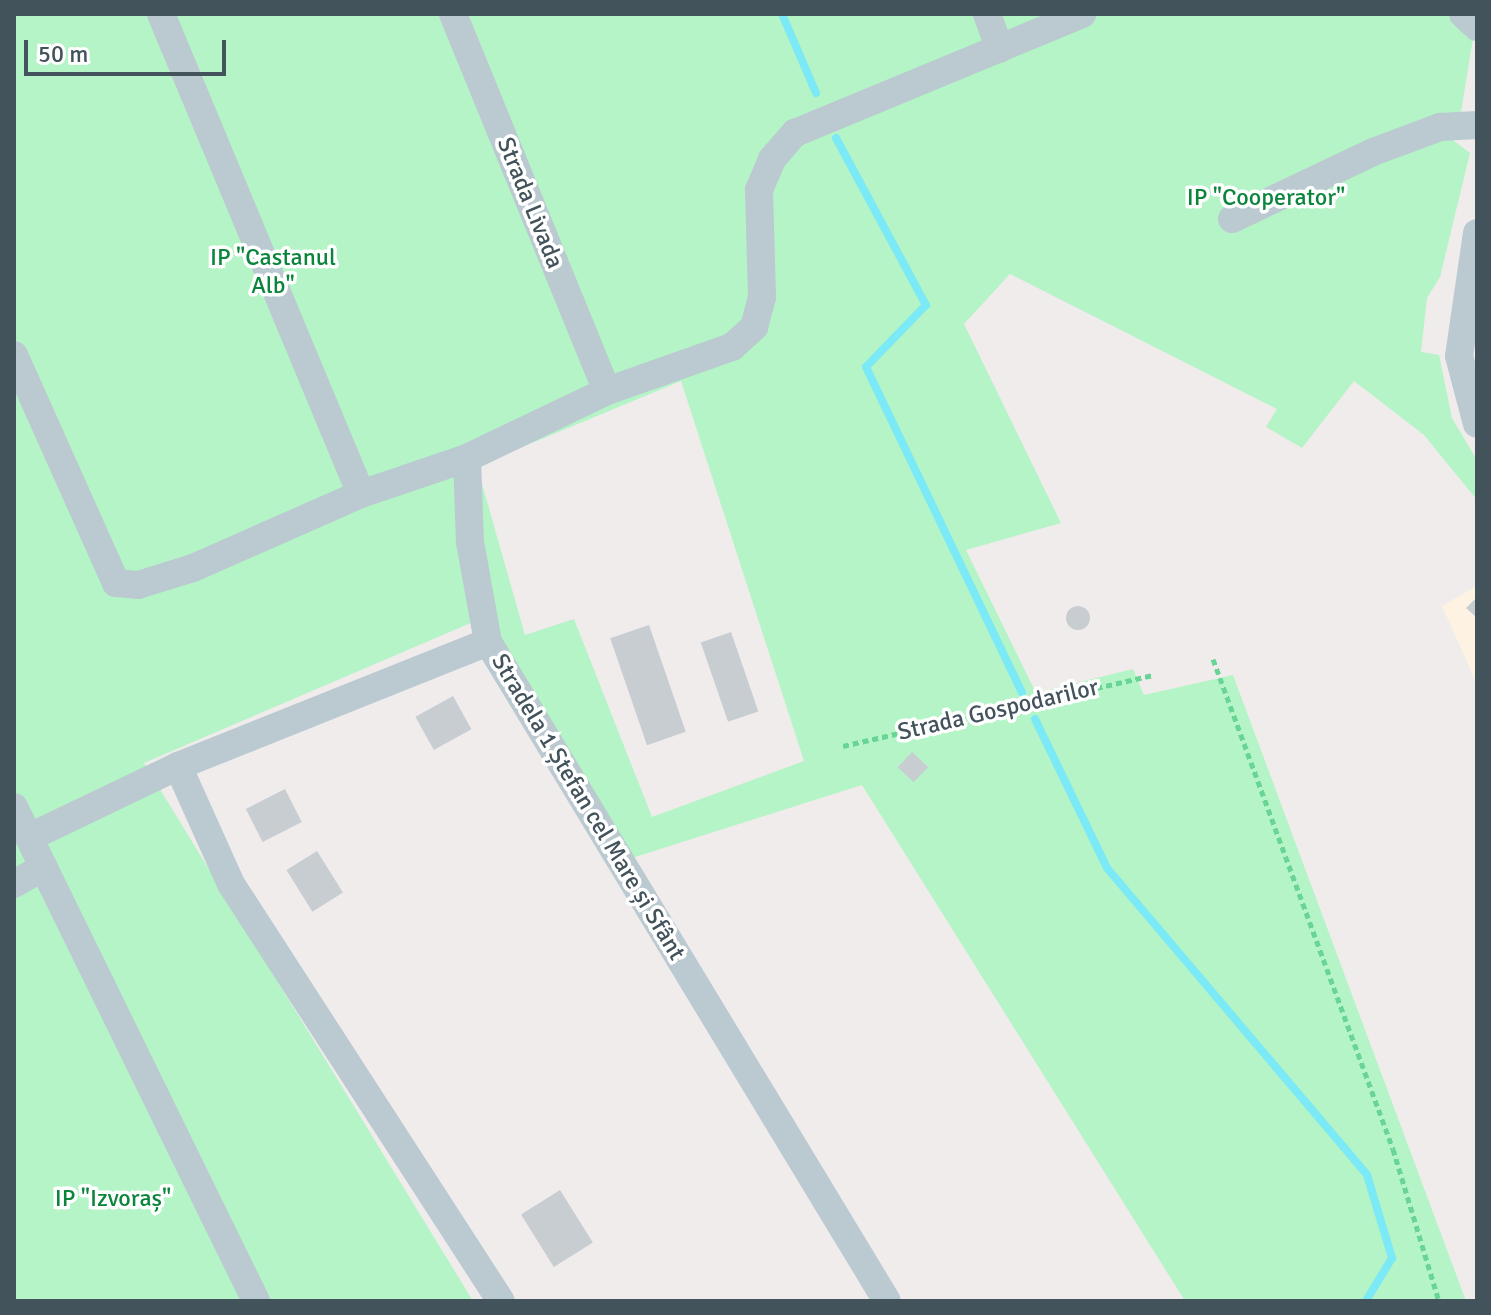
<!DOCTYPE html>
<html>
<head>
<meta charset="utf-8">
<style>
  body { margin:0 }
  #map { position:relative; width:1491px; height:1315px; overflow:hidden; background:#f0ecec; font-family:Signika,sans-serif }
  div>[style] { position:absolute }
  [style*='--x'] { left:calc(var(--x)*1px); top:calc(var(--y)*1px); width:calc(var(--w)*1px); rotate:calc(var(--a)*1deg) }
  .commercial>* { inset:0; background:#fef3e2 }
  .green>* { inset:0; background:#b4f4c6 }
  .stream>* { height:8px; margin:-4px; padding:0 4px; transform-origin:4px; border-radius:4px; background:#7ce9f6 }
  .building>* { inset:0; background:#c8cdd2; transform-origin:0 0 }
  .round { border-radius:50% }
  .path>* { height:5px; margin-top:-2.5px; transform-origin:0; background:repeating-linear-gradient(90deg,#69d595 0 6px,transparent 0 10px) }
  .minor>* { height:28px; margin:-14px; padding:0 14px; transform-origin:14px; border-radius:14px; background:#bbc9d1 }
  span { translate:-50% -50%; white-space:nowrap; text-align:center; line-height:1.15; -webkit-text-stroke:7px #fff; paint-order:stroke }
  .park-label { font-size:24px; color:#0c853c }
  .street-label { font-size:24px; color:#43535c }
  .frame { position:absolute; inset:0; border:16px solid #43535c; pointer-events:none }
  .scale { position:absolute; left:24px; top:40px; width:202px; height:36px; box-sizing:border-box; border:4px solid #43535c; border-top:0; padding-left:10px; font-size:24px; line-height:28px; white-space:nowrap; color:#43535c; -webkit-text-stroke:6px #fff; paint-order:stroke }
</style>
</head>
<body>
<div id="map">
  <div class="commercial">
    <i style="clip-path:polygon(1477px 586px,1477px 684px,1442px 606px)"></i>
  </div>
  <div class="green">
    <i style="clip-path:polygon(evenodd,14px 14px,1477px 14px,1461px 112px,1453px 114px,1454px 141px,1470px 153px,1440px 277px,1427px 298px,1421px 352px,1439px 355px,1452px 418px,1477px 460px,1477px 500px,1424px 435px,1354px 381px,1302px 448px,1266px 427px,1277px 409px,1010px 274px,964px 324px,1061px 523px,966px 550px,1036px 693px,1133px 669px,1144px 695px,1233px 675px,1466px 1301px,1185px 1301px,862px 785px,629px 859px,487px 616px,144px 763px,473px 1301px,14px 1301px,14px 14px,681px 381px,804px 761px,652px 817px,574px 619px,525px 635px,477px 466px,681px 381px)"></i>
  </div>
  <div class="stream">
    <i style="--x:782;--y:14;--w:86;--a:66.7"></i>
    <i style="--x:836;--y:138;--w:190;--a:61.7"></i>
    <i style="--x:926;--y:305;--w:86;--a:134.1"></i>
    <i style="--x:866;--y:367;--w:361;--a:64.4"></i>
    <i style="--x:1035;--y:719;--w:165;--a:64.2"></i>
    <i style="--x:1107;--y:868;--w:402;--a:49.7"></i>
    <i style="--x:1367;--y:1175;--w:87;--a:73.2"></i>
    <i style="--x:1392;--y:1258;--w:50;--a:121.2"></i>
  </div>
  <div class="building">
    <i style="clip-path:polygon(1477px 597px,1477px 618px,1466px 608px)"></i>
    <i class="round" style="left:1066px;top:606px;width:24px;height:24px"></i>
    <i style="left:649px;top:625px;width:113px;height:41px;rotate:71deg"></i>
    <i style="left:731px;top:632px;width:84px;height:32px;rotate:71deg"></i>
    <i style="left:453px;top:696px;width:38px;height:43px;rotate:61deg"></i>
    <i style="left:912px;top:752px;width:22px;height:21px;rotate:43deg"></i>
    <i style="left:285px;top:789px;width:37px;height:44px;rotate:63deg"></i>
    <i style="left:317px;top:851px;width:49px;height:36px;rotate:58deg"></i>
    <i style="left:560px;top:1190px;width:62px;height:46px;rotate:58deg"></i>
  </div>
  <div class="path">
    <i style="--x:1213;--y:659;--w:522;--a:69.83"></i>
    <i style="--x:1393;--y:1149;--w:159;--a:73.2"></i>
    <i style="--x:843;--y:746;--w:318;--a:-12.9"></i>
  </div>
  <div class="minor">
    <i style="--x:161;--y:14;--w:520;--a:67.38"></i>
    <i style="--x:453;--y:14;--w:407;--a:67.8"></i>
    <i style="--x:987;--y:14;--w:37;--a:70"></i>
    <i style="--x:1463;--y:14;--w:19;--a:43"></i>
    <i style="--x:1232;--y:219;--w:156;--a:-25.4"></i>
    <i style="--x:1373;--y:152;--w:72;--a:-20.5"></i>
    <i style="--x:1440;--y:127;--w:37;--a:-3"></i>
    <i style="--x:1477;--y:233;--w:124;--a:98.3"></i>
    <i style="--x:1459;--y:356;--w:70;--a:75.2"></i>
    <i style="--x:14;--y:355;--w:250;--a:65.9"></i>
    <i style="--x:116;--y:583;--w:22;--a:5"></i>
    <i style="--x:138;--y:585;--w:58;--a:-17.2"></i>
    <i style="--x:193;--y:568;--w:184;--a:-23.8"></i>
    <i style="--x:361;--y:494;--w:112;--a:-18.8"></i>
    <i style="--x:467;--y:458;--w:155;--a:-25.6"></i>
    <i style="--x:607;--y:391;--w:133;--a:-19.4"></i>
    <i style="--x:732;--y:347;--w:30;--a:-42"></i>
    <i style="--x:754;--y:327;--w:31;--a:-75"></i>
    <i style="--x:762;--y:297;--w:107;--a:-91.6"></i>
    <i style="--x:759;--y:190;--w:34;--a:-67"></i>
    <i style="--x:772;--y:159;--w:35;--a:-49"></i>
    <i style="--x:795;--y:133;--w:311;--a:-22.5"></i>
    <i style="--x:467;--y:458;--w:84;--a:88"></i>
    <i style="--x:470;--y:542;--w:102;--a:79.8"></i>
    <i style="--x:488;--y:642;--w:770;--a:58.81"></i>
    <i style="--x:178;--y:766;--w:129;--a:65.8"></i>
    <i style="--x:231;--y:884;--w:497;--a:57.1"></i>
    <i style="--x:14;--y:807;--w:550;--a:63.9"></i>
    <i style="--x:30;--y:837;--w:164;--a:-25.6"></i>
    <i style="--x:178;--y:766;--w:334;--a:-21.8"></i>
    <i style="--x:14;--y:884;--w:34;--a:-30"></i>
  </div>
  <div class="park-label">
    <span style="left:1266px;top:198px">IP "Cooperator"</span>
    <span style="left:273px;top:272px">IP "Castanul<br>Alb"</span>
    <span style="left:113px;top:1199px">IP "Izvoraș"</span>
  </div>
  <div class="street-label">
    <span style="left:530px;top:203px;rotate:68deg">Strada Livada</span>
    <span style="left:998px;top:710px;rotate:-13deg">Strada Gospodarilor</span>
    <span style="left:588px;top:807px;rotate:59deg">Stradela 1 Ștefan cel Mare și Sfânt</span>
  </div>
  <div class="frame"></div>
  <div class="scale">50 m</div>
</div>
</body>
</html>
